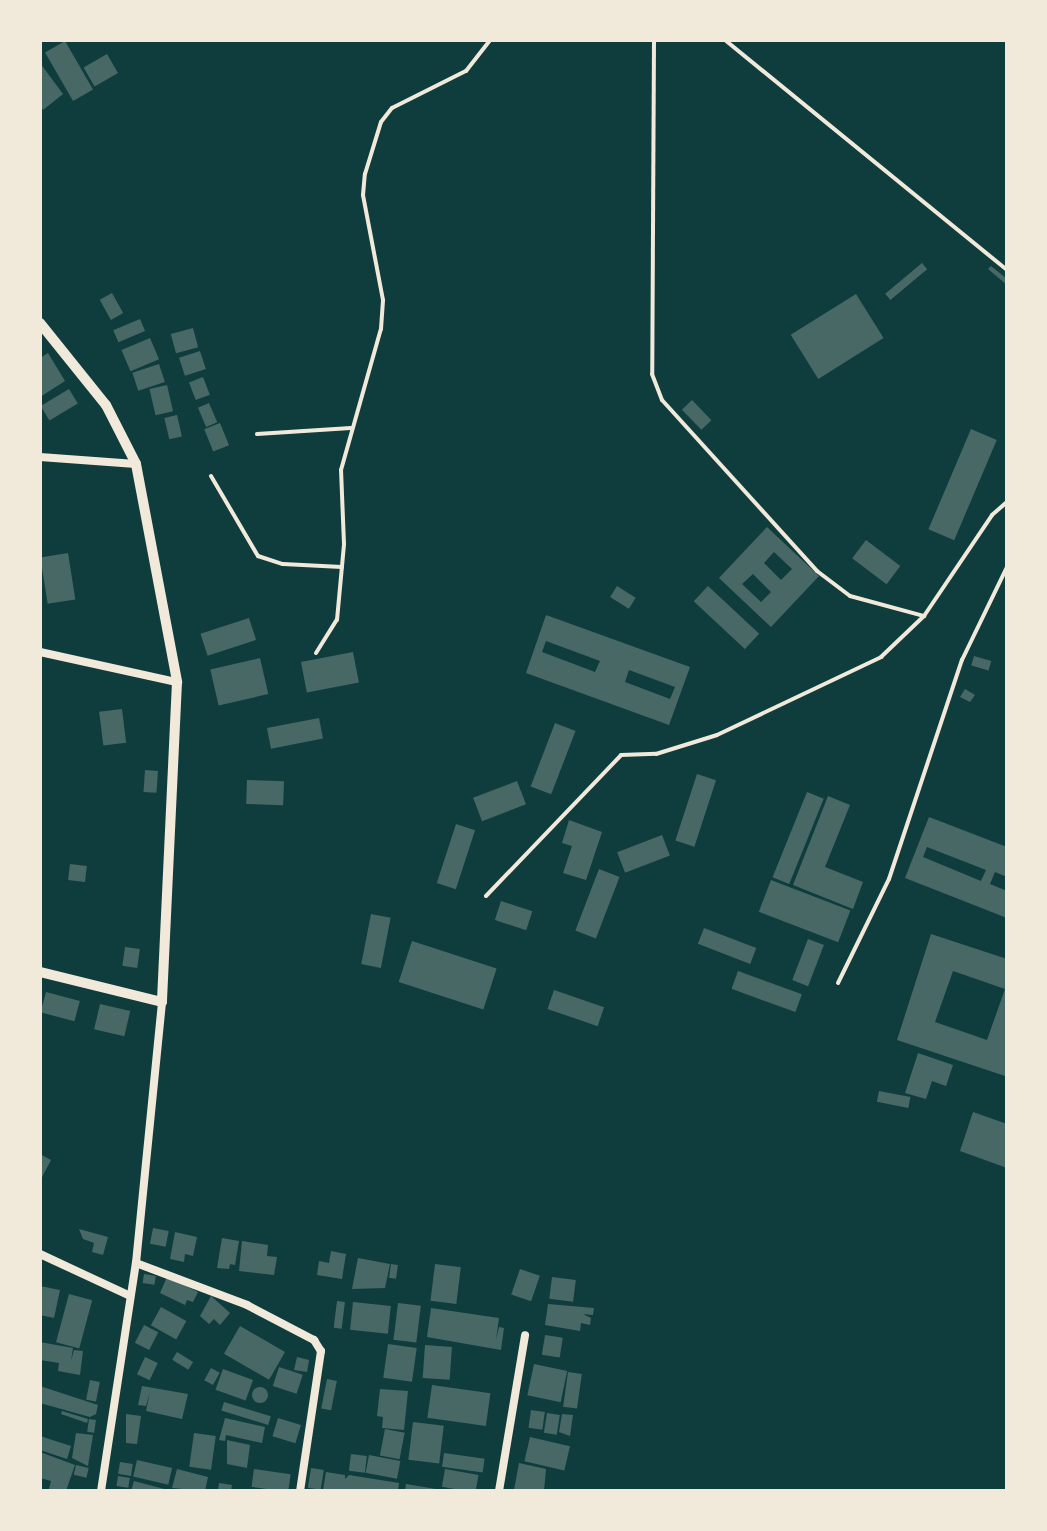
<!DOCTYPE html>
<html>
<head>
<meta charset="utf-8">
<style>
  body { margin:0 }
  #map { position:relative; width:1047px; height:1531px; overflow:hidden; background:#0f3d3e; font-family:Rubik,sans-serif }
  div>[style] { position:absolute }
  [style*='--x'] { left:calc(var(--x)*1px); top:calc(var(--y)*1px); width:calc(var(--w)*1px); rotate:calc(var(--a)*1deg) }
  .building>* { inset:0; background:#486865; transform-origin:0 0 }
  .round { border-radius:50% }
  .service>* { height:4px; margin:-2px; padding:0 2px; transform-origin:2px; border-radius:2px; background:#f1e9da }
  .minor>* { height:8px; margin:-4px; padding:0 4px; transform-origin:4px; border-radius:4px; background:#f1e9da }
  .tertiary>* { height:10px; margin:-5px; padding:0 5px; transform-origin:5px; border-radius:5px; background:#f1e9da }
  span { translate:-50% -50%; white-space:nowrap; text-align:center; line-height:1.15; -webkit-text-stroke:8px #f1e9da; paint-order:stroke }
  .frame { position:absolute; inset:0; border:42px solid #f1e9da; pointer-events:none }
</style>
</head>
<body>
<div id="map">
  <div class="building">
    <i style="left:65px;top:41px;width:56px;height:23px;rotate:60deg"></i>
    <i style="left:107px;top:54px;width:22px;height:27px;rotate:60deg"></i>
    <i style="clip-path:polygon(40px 63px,63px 94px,43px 110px,40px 105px)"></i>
    <i style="left:922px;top:263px;width:8px;height:48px;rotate:50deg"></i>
    <i style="clip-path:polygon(991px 266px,1007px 279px,1007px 285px,988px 269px)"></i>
    <i style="left:112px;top:293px;width:23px;height:14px;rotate:61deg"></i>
    <i style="left:856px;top:294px;width:52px;height:77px;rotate:58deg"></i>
    <i style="left:140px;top:319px;width:13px;height:29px;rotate:67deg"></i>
    <i style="left:193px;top:328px;width:20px;height:23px;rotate:75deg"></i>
    <i style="left:150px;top:338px;width:23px;height:31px;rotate:67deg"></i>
    <i style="left:200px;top:351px;width:19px;height:22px;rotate:72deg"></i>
    <i style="clip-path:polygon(48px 353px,65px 381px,40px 397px,40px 358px)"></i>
    <i style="left:159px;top:364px;width:19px;height:28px;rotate:72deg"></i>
    <i style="left:203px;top:377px;width:19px;height:15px;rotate:69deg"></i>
    <i style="left:167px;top:385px;width:27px;height:18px;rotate:77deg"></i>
    <i style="left:69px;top:389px;width:17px;height:33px;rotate:59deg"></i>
    <i style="left:692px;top:400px;width:28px;height:14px;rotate:46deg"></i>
    <i style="left:209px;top:403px;width:21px;height:12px;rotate:67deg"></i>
    <i style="left:177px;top:415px;width:22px;height:13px;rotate:77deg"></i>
    <i style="left:220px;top:423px;width:24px;height:17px;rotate:68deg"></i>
    <i style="left:971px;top:429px;width:28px;height:109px;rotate:23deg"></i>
    <i style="clip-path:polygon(evenodd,767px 527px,819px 576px,771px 627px,719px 578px,767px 527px,774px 552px,792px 569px,781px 580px,764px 563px,774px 552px,767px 527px,753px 574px,771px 592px,761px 602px,742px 584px,753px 574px)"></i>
    <i style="left:866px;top:540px;width:43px;height:23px;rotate:37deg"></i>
    <i style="left:68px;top:553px;width:47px;height:28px;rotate:81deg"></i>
    <i style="left:617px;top:586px;width:22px;height:13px;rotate:32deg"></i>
    <i style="left:708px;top:586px;width:70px;height:21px;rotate:43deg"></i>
    <i style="clip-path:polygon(evenodd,546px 615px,690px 667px,669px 725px,526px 673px,546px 615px,546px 641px,600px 661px,595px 672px,542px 652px,546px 641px,546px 615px,629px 670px,675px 687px,670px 699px,625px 682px,629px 670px)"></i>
    <i style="left:249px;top:618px;width:23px;height:51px;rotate:72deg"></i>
    <i style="left:353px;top:652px;width:31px;height:53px;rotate:79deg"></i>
    <i style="left:974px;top:656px;width:18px;height:10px;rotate:16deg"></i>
    <i style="left:260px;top:658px;width:37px;height:51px;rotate:77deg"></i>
    <i style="clip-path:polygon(965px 689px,975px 695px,970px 702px,960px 697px)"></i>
    <i style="left:122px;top:709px;width:34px;height:23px;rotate:83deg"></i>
    <i style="left:319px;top:718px;width:21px;height:53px;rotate:79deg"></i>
    <i style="left:555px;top:723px;width:22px;height:68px;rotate:21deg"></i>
    <i style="left:145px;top:770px;width:13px;height:22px;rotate:4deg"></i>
    <i style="left:697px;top:774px;width:20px;height:70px;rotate:18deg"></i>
    <i style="left:247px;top:780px;width:37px;height:24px;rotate:2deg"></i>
    <i style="left:517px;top:781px;width:25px;height:47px;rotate:69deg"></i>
    <i style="left:807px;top:792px;width:18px;height:92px;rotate:22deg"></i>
    <i style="clip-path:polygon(828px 796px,850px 805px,825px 867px,863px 882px,853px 909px,793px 885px)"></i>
    <i style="clip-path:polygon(evenodd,929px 817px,1007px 847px,1007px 877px,995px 872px,990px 884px,1007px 891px,1007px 918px,905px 878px,929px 817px,927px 847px,986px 870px,981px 881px,923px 857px,927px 847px)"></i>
    <i style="clip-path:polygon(569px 820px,602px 832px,586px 880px,563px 873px,572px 846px,562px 843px)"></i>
    <i style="left:456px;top:824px;width:20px;height:62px;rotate:18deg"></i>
    <i style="left:662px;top:835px;width:22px;height:48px;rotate:69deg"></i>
    <i style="left:70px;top:864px;width:17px;height:16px;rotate:7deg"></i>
    <i style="left:599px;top:869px;width:22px;height:66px;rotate:21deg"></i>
    <i style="left:771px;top:880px;width:85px;height:34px;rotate:21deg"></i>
    <i style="left:501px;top:901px;width:33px;height:20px;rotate:18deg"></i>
    <i style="left:371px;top:914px;width:20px;height:51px;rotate:11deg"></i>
    <i style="left:704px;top:928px;width:56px;height:17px;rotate:21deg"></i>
    <i style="clip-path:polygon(evenodd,931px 934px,1007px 959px,1005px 1076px,897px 1040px,931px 934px,953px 971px,1005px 989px,987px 1040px,935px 1022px,953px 971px)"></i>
    <i style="left:808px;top:939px;width:17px;height:44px;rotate:21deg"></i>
    <i style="left:412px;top:941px;width:89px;height:43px;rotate:18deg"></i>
    <i style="left:125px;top:947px;width:15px;height:19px;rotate:8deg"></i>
    <i style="left:738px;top:971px;width:68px;height:19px;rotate:20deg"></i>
    <i style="left:554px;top:990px;width:53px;height:20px;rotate:19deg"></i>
    <i style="left:46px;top:992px;width:35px;height:21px;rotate:15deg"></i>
    <i style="left:100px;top:1004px;width:31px;height:26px;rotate:13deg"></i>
    <i style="clip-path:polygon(918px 1053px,953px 1065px,946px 1086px,932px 1081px,926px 1099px,905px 1093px)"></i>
    <i style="left:879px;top:1091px;width:32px;height:11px;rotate:11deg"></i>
    <i style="clip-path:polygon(973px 1112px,1007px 1124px,1007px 1168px,960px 1151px)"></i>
    <i style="clip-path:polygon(40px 1154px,51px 1160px,40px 1181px)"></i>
    <i style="left:153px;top:1228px;width:16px;height:16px;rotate:11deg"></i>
    <i style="clip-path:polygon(79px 1229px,108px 1237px,103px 1255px,92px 1252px,94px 1243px,83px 1239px)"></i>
    <i style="clip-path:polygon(175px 1232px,197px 1237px,193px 1256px,185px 1254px,184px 1262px,170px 1259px)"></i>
    <i style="clip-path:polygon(222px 1238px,239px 1241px,235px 1265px,230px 1264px,229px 1269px,217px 1268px)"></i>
    <i style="clip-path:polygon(242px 1241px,268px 1245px,267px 1256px,277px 1257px,274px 1275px,239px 1271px)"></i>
    <i style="clip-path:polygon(331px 1251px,346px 1254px,342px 1279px,317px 1275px,319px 1261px,329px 1263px)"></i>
    <i style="clip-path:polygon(358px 1258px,390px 1264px,385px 1288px,352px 1289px)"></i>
    <i style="left:391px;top:1264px;width:7px;height:14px;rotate:8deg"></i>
    <i style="left:435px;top:1264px;width:26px;height:37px;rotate:7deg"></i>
    <i style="left:520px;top:1269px;width:21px;height:27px;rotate:19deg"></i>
    <i style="left:144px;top:1274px;width:12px;height:9px;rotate:9deg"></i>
    <i style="clip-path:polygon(167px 1277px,198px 1292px,193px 1302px,187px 1300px,185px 1305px,160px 1293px)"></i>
    <i style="left:552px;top:1277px;width:24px;height:22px;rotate:7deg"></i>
    <i style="clip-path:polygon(40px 1286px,60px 1290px,54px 1318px,40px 1315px)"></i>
    <i style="left:69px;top:1294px;width:24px;height:50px;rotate:15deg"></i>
    <i style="clip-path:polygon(211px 1296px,230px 1313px,220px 1325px,214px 1319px,209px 1324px,200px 1316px)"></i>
    <i style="left:337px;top:1301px;width:8px;height:27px;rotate:7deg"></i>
    <i style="left:353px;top:1302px;width:38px;height:28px;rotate:6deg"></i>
    <i style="left:398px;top:1303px;width:23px;height:37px;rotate:7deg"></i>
    <i style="clip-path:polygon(548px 1304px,594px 1308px,593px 1315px,583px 1314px,591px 1318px,590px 1325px,581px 1323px,580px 1331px,545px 1325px)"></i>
    <i style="left:161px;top:1307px;width:29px;height:21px;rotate:29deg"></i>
    <i style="clip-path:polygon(431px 1308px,499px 1318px,496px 1340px,499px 1327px,504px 1328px,501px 1350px,427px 1337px)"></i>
    <i style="left:144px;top:1325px;width:16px;height:20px;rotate:27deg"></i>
    <i style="left:240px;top:1326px;width:52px;height:32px;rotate:30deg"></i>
    <i style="left:545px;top:1335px;width:18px;height:20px;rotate:9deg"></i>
    <i style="clip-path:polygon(40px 1342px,73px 1348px,71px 1361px,74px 1350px,83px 1351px,80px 1375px,58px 1371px,59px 1363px,40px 1360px)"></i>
    <i style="left:388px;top:1344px;width:29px;height:34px;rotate:8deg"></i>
    <i style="left:425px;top:1345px;width:27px;height:33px;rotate:4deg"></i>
    <i style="left:177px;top:1352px;width:19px;height:9px;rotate:32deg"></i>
    <i style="left:145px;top:1357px;width:14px;height:19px;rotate:25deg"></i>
    <i style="clip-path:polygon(297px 1357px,309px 1360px,307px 1372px,294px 1370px)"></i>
    <i style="left:534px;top:1364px;width:34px;height:32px;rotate:12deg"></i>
    <i style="left:279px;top:1367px;width:25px;height:20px;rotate:18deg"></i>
    <i style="left:211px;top:1368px;width:10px;height:14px;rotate:29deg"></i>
    <i style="left:223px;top:1369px;width:32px;height:22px;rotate:20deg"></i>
    <i style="left:568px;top:1372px;width:14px;height:35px;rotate:8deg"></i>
    <i style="left:327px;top:1379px;width:10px;height:30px;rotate:11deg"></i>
    <i style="left:90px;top:1380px;width:10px;height:20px;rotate:11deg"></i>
    <i style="left:432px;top:1385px;width:59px;height:33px;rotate:8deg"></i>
    <i style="clip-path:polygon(40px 1386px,98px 1405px,96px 1414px,90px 1417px,40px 1403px)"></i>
    <i style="clip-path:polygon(142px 1386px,188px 1394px,182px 1419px,146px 1411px,150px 1392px,146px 1406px,138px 1405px)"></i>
    <i class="round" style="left:252px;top:1387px;width:16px;height:16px"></i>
    <i style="clip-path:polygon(380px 1389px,408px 1391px,404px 1430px,382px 1428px,383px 1417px,377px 1416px)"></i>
    <i style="left:224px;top:1402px;width:49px;height:9px;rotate:17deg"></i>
    <i style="left:531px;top:1410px;width:14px;height:18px;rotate:8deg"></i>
    <i style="clip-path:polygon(62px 1411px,88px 1419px,87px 1423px,61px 1414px)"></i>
    <i style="left:547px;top:1413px;width:13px;height:20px;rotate:9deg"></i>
    <i style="clip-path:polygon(126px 1414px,141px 1416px,137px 1444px,126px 1443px)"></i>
    <i style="clip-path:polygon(562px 1414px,573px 1415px,570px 1436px,559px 1432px)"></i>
    <i style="clip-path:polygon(225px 1418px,265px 1427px,262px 1443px,226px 1435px,225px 1441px,219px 1440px)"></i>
    <i style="left:278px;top:1418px;width:24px;height:19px;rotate:17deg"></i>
    <i style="left:89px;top:1419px;width:7px;height:13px;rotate:8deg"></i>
    <i style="left:413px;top:1422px;width:31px;height:38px;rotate:7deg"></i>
    <i style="left:385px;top:1429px;width:20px;height:27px;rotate:11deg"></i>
    <i style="clip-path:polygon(76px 1433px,93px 1435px,88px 1466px,72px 1458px)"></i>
    <i style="left:194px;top:1433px;width:22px;height:34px;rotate:8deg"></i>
    <i style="clip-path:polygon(40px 1436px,71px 1446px,67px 1459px,40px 1450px)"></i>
    <i style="left:530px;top:1437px;width:41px;height:25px;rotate:13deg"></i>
    <i style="clip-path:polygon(227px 1440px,250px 1445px,247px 1468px,227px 1464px)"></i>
    <i style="clip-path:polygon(40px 1452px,75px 1465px,66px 1491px,49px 1489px,51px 1481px,40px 1478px)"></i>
    <i style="left:444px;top:1453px;width:41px;height:14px;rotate:8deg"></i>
    <i style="left:351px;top:1454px;width:16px;height:17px;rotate:7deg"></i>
    <i style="left:369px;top:1455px;width:32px;height:18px;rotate:11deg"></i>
    <i style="left:137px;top:1460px;width:36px;height:17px;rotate:13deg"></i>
    <i style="left:120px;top:1462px;width:13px;height:12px;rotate:9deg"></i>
    <i style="clip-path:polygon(519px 1463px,546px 1469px,544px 1491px,514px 1490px)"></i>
    <i style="left:76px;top:1465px;width:13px;height:10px;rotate:13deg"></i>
    <i style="left:311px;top:1468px;width:13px;height:20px;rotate:9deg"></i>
    <i style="clip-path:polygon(177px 1469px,208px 1477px,205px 1491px,172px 1488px)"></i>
    <i style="left:254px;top:1469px;width:37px;height:18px;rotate:8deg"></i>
    <i style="left:445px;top:1469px;width:34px;height:18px;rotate:10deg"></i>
    <i style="clip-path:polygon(326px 1472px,345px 1475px,345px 1479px,349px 1475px,399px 1483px,398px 1491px,323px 1490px)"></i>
    <i style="left:118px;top:1476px;width:12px;height:10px;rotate:9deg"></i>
    <i style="clip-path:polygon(134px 1481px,168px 1490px,168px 1491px,131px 1491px)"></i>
    <i style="clip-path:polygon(219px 1483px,232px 1485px,231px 1491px,218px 1491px)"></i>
    <i style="clip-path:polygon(406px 1484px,436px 1489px,436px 1491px,405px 1491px)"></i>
  </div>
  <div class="service">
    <i style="--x:654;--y:40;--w:334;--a:90.3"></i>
    <i style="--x:652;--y:374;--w:28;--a:69"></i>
    <i style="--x:662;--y:400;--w:231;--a:47.8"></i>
    <i style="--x:817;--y:571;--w:41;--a:37.1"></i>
    <i style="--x:850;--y:596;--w:77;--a:15.1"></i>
    <i style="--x:725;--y:40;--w:364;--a:39.2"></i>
    <i style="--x:257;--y:434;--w:94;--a:-3.7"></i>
    <i style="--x:211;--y:476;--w:93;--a:59.6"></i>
    <i style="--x:258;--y:556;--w:26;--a:18"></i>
    <i style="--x:283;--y:564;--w:59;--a:2.9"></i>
    <i style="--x:316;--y:653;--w:39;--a:-58"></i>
    <i style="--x:337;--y:620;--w:76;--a:-84.7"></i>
    <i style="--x:344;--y:544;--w:74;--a:-92.3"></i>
    <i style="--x:341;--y:470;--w:147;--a:-74.2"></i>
    <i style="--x:381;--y:329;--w:29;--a:-86"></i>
    <i style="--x:383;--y:300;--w:107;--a:-100.8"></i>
    <i style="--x:363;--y:195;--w:21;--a:-85"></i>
    <i style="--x:365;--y:174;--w:54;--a:-72.9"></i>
    <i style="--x:381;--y:122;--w:18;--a:-52"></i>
    <i style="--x:392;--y:108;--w:83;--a:-26.6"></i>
    <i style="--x:466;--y:71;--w:39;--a:-52"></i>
    <i style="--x:486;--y:896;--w:195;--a:-46.2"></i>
    <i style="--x:621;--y:755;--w:35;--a:-2"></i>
    <i style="--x:656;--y:754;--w:64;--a:-17.3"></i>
    <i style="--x:717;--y:735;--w:182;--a:-25.4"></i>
    <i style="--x:881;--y:657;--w:59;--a:-43.6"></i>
    <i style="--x:924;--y:616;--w:122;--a:-56"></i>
    <i style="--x:992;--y:515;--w:20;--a:-41"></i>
    <i style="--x:838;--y:983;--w:116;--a:-63.9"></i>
    <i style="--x:889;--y:879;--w:231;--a:-71.6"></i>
    <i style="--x:962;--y:660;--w:103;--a:-64.2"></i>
  </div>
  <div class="minor">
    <i style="--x:40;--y:457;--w:96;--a:4.2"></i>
    <i style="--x:40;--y:652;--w:140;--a:12.4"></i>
    <i style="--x:40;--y:1254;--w:97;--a:25"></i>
    <i style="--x:136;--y:1263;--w:119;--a:20.7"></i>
    <i style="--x:247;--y:1305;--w:76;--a:27.6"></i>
    <i style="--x:314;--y:1340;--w:13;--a:58"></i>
    <i style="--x:321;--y:1351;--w:142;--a:98.5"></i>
    <i style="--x:101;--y:1491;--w:231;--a:-81.3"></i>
    <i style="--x:136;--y:1263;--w:262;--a:-84.3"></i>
    <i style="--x:499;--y:1491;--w:158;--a:-80.5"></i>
  </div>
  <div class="tertiary">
    <i style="--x:40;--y:323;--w:105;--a:51.2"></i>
    <i style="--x:106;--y:405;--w:66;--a:63"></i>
    <i style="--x:136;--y:464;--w:222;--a:79.3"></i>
    <i style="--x:177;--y:682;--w:320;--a:92.7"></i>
    <i style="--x:162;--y:1002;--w:126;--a:-166.2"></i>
  </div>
  <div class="frame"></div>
</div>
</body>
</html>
